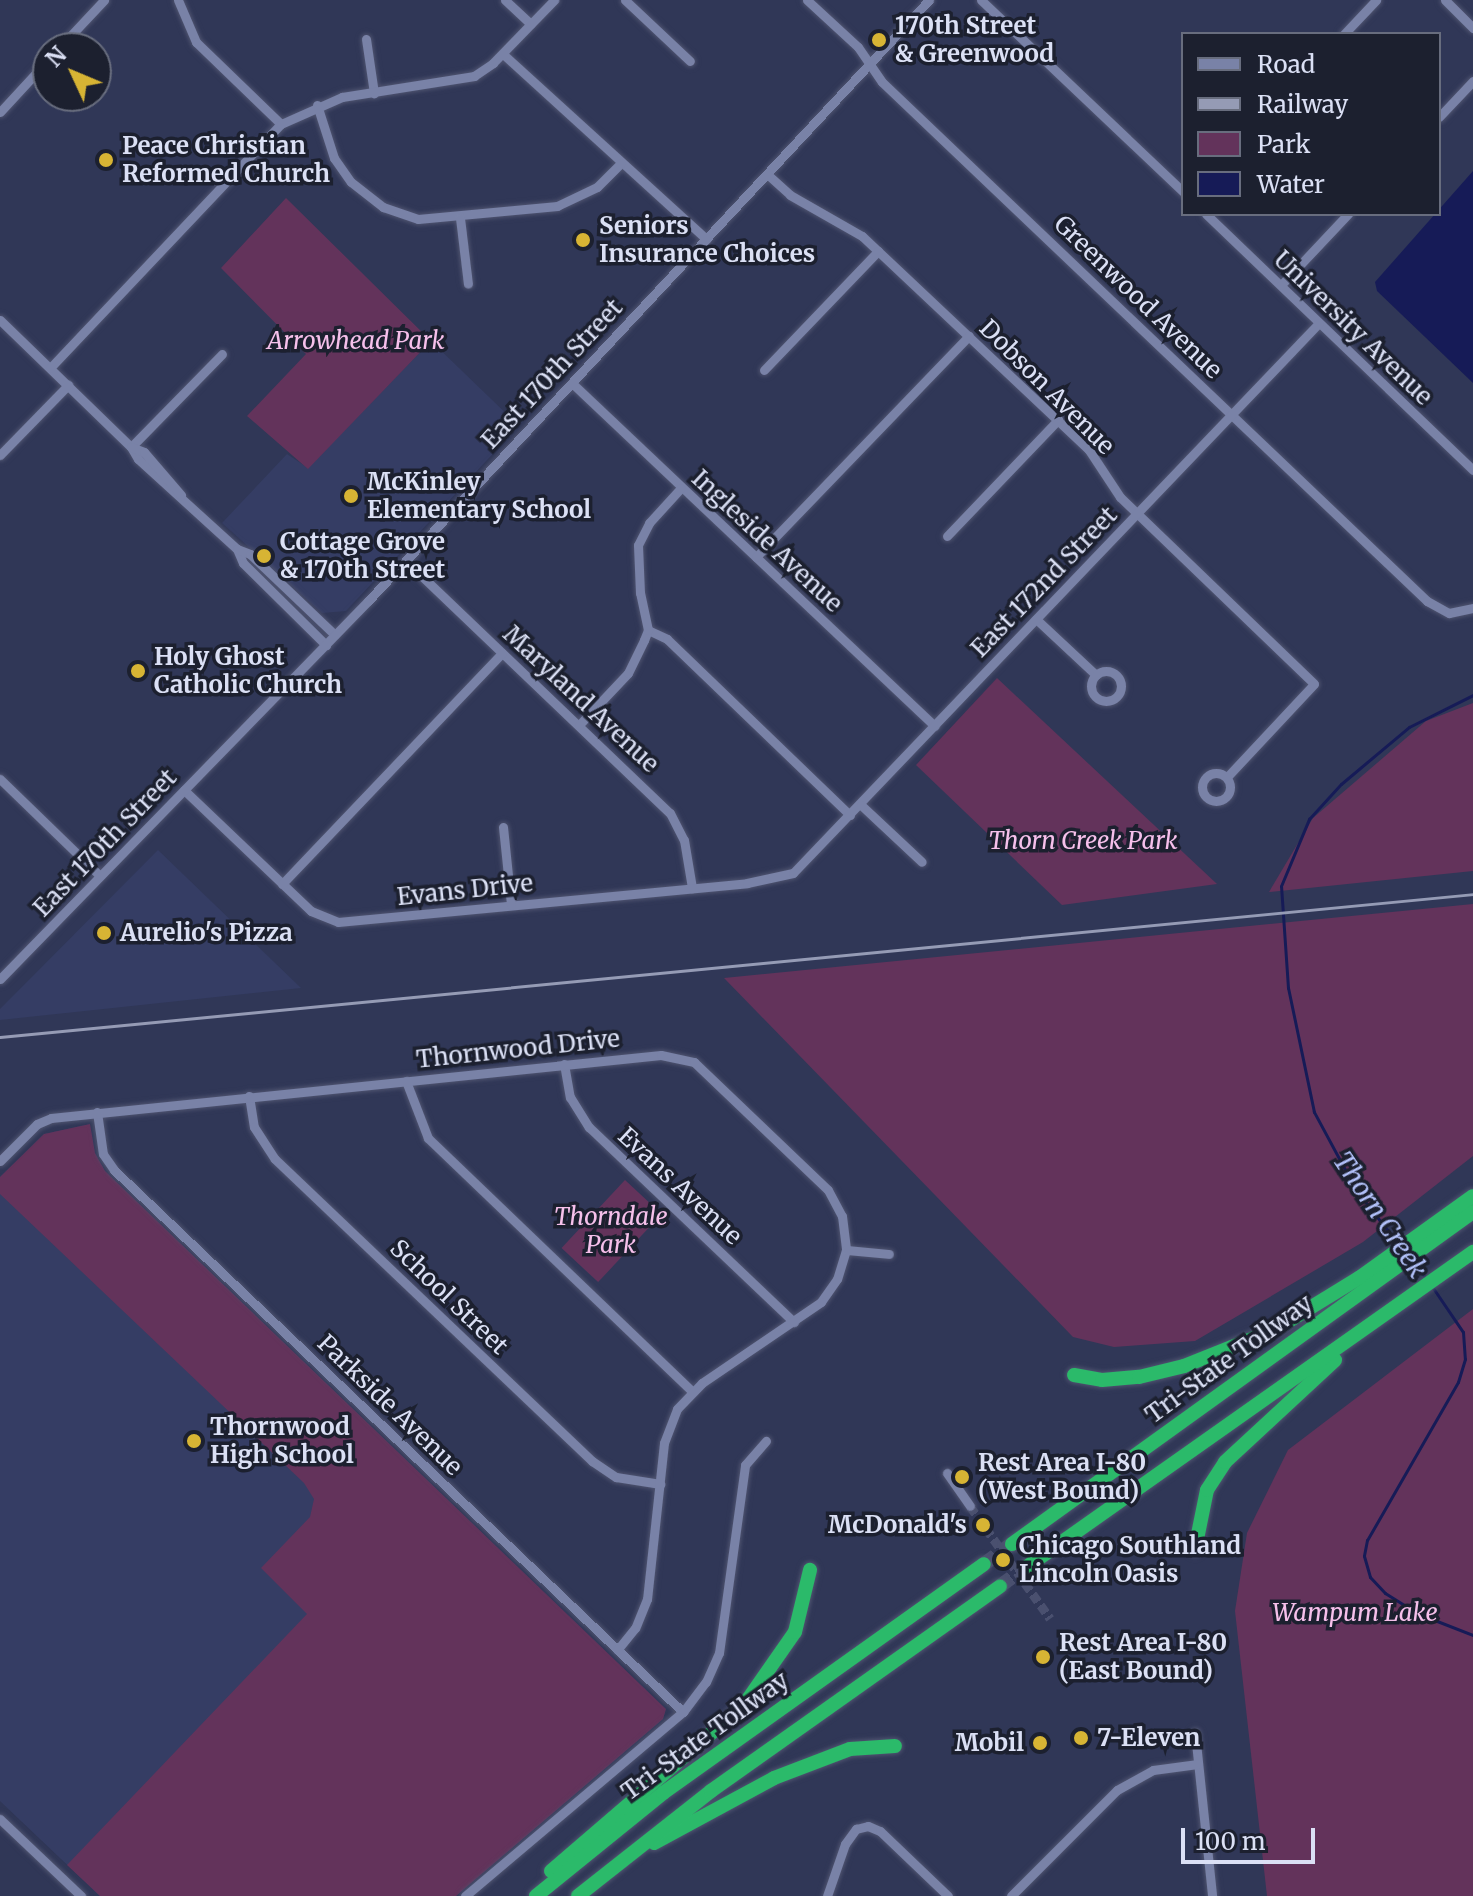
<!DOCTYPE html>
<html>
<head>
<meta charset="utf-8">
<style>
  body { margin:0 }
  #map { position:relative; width:1473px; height:1896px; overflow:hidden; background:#303757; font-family:Merriweather,serif }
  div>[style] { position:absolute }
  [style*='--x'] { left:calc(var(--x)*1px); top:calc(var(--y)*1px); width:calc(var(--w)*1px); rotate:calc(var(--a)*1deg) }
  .built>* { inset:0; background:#353d64 }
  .green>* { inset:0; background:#63335b; transform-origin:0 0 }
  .water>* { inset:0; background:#161b57 }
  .stream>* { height:3px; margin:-1.5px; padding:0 1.5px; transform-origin:1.5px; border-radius:1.5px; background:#161b57 }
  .minor-tunnel>* { height:9px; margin-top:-4.5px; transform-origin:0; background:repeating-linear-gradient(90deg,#4a506f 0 9px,transparent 0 13.5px) }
  .highway-tunnel>* { height:14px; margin-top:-7px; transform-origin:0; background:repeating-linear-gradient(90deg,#4a506f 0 14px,transparent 0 21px) }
  .roads { filter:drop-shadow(0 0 2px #4f5470) drop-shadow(0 0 2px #4f5470) }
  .minor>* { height:9px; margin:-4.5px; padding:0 4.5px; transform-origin:4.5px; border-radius:4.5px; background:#7982a7 }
  .minor>.ring { margin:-4.5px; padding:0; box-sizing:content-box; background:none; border:9px solid #7982a7; border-radius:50% }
  .highway>* { height:14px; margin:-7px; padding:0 7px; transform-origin:7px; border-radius:7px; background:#2bba6a }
  .rail>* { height:3px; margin:-1.5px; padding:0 1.5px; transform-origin:1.5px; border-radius:1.5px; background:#959bb5 }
  .dots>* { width:22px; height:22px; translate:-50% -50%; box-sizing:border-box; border:4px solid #1c202f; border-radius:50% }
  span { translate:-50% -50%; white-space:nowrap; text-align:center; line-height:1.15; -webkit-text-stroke:7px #1c202f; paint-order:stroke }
  .poi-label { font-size:24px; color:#dbe0f5; font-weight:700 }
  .left { translate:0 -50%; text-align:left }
  .right { translate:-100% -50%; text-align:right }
  .street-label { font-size:24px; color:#dbe0f5 }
  .park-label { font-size:24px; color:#f6c0eb; font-style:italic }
  .water-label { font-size:26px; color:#b2c1fa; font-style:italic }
  .legend { position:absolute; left:1181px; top:32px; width:260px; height:184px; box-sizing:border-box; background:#1c202f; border:2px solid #686d7e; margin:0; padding:10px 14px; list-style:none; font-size:24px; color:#dbe0f5 }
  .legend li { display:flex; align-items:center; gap:16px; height:40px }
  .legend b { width:40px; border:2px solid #686d7e }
  .north { position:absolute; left:32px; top:32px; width:80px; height:80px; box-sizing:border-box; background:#1c202f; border:2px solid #686d7e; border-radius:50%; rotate:314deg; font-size:22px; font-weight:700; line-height:32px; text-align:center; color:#dbe0f5 }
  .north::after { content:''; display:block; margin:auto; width:28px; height:36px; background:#d7b434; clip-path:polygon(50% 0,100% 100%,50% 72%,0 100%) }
  .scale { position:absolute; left:1181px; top:1828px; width:134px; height:36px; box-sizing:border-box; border:4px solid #dbe0f5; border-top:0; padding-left:10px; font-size:24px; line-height:28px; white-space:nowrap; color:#dbe0f5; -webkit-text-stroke:6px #1c202f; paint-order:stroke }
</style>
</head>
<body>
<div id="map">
  <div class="built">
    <i style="clip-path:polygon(431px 341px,519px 426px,346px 611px,322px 613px,222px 523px,287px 454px,308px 468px)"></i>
    <i style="clip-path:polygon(158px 850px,301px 988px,0 1020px,0 1009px)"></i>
    <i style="clip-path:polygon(90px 1124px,95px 1153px,105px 1171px,666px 1709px,663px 1719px,456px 1896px,100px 1896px,0 1801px,0 1177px,44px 1134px)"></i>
  </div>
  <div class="green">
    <i style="clip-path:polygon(286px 198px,431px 341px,308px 469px,247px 416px,306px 354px,221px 268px)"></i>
    <i style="clip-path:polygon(997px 678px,1217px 884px,1062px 905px,916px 765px)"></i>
    <i style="clip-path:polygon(1473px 703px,1473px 871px,1269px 892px,1313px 818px,1426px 721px)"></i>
    <i style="clip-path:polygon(1473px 904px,1473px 1156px,1363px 1242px,1195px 1341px,1114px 1347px,1073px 1337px,724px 978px)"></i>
    <i style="clip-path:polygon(90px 1124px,95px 1153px,105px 1171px,666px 1709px,663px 1719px,456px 1896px,100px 1896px,67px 1865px,307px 1614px,261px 1568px,310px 1517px,314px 1499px,304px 1483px,0 1194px,0 1177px,44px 1134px)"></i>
    <i style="left:625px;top:1180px;width:50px;height:93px;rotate:43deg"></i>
    <i style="clip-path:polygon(1473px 1309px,1473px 1896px,1267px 1896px,1235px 1611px,1247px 1533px,1288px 1450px)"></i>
  </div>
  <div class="water">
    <i style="clip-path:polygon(1473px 171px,1473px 383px,1377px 291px,1375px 282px)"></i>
  </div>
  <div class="stream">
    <i style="--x:1399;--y:1245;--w:70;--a:-128"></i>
    <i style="--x:1356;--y:1190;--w:89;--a:-118.3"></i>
    <i style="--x:1314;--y:1112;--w:127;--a:-101.8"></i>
    <i style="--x:1288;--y:988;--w:102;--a:-93.9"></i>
    <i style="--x:1281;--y:886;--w:73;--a:-67.3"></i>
    <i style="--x:1309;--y:819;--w:47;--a:-47.6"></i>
    <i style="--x:1341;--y:784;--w:89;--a:-40"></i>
    <i style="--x:1409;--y:727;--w:72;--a:-26.6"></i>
    <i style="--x:1411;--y:1260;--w:25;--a:50"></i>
    <i style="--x:1431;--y:1285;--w:57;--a:55.8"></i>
    <i style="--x:1463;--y:1332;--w:27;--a:86"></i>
    <i style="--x:1465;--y:1359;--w:24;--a:107"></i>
    <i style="--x:1458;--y:1382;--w:182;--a:119.9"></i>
    <i style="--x:1367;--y:1540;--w:16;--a:101"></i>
    <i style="--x:1364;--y:1556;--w:22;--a:74"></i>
    <i style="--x:1370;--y:1577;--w:22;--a:47"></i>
    <i style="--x:1385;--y:1593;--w:40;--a:32"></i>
    <i style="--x:1419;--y:1614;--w:58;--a:21.3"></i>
  </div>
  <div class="minor-tunnel">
    <i style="--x:970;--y:1506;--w:138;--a:54.5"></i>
  </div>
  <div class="highway-tunnel">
    <i style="--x:984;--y:1564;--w:34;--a:-36"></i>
    <i style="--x:1000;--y:1586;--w:34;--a:-36"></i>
  </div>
  <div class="roads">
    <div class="minor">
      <i style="--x:178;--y:0;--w:46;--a:66.8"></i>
      <i style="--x:196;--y:42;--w:118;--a:44"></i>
      <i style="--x:505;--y:0;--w:35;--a:43"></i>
      <i style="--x:625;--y:0;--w:89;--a:43.2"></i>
      <i style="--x:807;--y:0;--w:69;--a:42.7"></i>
      <i style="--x:858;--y:47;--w:42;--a:55.6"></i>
      <i style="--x:882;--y:82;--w:753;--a:43.6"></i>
      <i style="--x:1427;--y:601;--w:25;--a:29"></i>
      <i style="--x:1449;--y:613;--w:25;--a:-12"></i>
      <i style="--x:981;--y:0;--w:279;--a:43.5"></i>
      <i style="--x:1445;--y:0;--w:40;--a:45"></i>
      <i style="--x:1344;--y:34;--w:47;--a:-46.7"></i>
      <i style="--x:366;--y:39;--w:55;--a:81.6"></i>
      <i style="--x:59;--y:48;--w:66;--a:-46.8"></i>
      <i style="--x:503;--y:54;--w:275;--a:42.3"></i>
      <i style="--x:317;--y:105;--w:56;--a:72.2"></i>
      <i style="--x:334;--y:158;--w:29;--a:55"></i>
      <i style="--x:351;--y:182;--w:41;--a:38"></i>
      <i style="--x:383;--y:207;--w:37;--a:19"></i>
      <i style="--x:418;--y:219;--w:140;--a:-5.3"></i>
      <i style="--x:557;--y:206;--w:44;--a:-25.4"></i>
      <i style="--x:597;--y:187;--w:34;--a:-45"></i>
      <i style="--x:0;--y:112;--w:71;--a:-47.3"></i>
      <i style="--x:1439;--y:117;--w:50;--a:-46.6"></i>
      <i style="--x:767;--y:174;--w:31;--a:42"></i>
      <i style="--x:790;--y:195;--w:83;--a:29.7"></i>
      <i style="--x:862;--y:236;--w:312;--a:43.3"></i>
      <i style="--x:1089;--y:450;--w:56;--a:56.6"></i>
      <i style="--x:1120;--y:497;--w:269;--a:43.9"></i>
      <i style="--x:1314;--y:684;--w:127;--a:133.1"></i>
      <i style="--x:1206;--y:214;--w:370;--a:43.8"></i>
      <i style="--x:460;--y:218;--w:66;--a:83.1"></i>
      <i style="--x:1281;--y:285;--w:98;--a:-46.7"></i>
      <i style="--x:0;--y:320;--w:182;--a:44.1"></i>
      <i style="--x:131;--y:447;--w:14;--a:60"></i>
      <i style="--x:138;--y:459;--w:134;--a:42.3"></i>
      <i style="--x:237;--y:549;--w:15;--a:67"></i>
      <i style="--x:243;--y:563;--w:117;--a:44.7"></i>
      <i style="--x:50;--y:368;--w:336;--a:-46.6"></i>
      <i style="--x:281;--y:124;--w:67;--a:-23.9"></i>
      <i style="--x:342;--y:97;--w:134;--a:-9"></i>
      <i style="--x:474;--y:76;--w:23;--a:-34"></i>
      <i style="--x:493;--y:63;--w:88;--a:-45.9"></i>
      <i style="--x:764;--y:370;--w:165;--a:-46.2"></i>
      <i style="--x:572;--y:383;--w:499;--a:43.4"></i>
      <i style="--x:131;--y:447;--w:130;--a:-45.6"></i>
      <i style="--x:131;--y:447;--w:14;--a:21"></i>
      <i style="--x:144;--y:452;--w:57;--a:49.3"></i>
      <i style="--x:0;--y:455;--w:98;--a:-45.8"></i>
      <i style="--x:947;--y:536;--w:161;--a:-46.3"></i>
      <i style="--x:237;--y:549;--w:14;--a:21"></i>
      <i style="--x:250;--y:554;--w:117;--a:43.6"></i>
      <i style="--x:756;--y:557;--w:307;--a:-46.1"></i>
      <i style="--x:406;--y:561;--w:365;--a:43.7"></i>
      <i style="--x:670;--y:813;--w:30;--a:63"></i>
      <i style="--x:684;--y:840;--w:49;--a:80.5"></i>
      <i style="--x:1036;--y:619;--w:82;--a:43"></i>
      <i style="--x:648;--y:630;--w:21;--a:25"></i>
      <i style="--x:667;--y:639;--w:254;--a:43.9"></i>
      <i class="ring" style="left:1091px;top:671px;width:21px;height:21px"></i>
      <i style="--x:579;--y:725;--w:71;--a:-46.7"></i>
      <i style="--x:628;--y:673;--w:37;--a:-64"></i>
      <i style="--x:644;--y:640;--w:11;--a:-68"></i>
      <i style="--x:648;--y:630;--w:38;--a:-102"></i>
      <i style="--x:640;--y:593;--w:48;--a:-92.4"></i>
      <i style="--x:638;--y:545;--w:25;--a:-63"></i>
      <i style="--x:649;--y:523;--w:47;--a:-47.6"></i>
      <i class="ring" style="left:1202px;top:773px;width:19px;height:19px"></i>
      <i style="--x:0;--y:779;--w:139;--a:44.1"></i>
      <i style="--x:184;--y:790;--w:175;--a:43.6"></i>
      <i style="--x:311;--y:911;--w:29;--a:22"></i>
      <i style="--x:338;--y:922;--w:411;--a:-5.4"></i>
      <i style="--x:747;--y:883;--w:47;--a:-12.3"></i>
      <i style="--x:793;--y:873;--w:761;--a:-46.28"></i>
      <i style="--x:861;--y:805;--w:83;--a:43.1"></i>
      <i style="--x:503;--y:827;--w:78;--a:84.1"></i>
      <i style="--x:282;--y:884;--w:319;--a:-46.4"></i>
      <i style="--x:0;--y:979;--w:528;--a:-45.77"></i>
      <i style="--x:368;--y:601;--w:822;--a:-46.97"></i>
      <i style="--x:564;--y:1064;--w:34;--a:80"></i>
      <i style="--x:570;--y:1097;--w:36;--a:58"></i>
      <i style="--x:589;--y:1127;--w:283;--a:43.6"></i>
      <i style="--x:406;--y:1081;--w:61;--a:68.9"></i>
      <i style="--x:428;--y:1138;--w:366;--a:43.8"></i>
      <i style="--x:249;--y:1096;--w:31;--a:81"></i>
      <i style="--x:254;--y:1127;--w:38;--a:57"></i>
      <i style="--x:275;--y:1159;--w:438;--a:43.6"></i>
      <i style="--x:592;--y:1461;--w:29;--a:34"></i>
      <i style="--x:616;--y:1477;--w:45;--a:9"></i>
      <i style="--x:97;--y:1112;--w:42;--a:81.9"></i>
      <i style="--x:103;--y:1154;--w:19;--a:55"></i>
      <i style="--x:114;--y:1170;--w:786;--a:43.61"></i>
      <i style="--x:0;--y:1161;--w:52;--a:-45"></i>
      <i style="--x:37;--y:1124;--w:15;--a:-23"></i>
      <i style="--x:51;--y:1118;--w:613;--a:-5.9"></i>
      <i style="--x:661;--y:1055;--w:34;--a:12"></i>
      <i style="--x:694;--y:1062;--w:185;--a:43.7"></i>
      <i style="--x:828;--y:1190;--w:30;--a:62"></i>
      <i style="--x:842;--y:1216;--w:34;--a:83"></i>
      <i style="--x:846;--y:1250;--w:30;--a:107"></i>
      <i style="--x:837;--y:1279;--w:28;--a:125"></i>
      <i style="--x:821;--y:1302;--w:144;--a:145.8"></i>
      <i style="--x:702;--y:1383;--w:36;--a:134"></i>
      <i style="--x:677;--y:1409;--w:36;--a:111"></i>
      <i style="--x:664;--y:1443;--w:157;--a:96.2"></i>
      <i style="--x:647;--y:1599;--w:31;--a:112"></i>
      <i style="--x:635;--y:1628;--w:28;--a:129"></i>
      <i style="--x:846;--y:1250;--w:43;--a:5.3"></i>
      <i style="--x:947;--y:1473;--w:40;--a:55.1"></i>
      <i style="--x:1195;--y:1733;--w:164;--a:84"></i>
      <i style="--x:0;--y:1819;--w:112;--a:43.5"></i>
      <i style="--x:465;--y:1896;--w:285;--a:-40.2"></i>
      <i style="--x:683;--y:1712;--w:38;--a:-53"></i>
      <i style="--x:706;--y:1682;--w:32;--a:-66"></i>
      <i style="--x:719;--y:1653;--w:190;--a:-82.1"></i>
      <i style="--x:745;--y:1465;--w:32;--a:-49"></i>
      <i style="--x:827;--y:1896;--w:55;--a:-70.9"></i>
      <i style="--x:845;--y:1844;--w:19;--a:-54"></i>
      <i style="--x:856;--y:1829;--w:12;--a:-14"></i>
      <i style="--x:868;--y:1826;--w:13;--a:23"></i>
      <i style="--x:880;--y:1831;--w:94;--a:43.7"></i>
      <i style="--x:1011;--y:1896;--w:150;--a:-45"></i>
      <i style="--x:1117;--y:1790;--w:41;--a:-29.1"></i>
      <i style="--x:1153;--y:1770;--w:45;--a:-7.6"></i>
    </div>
    <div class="highway">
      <i style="--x:1074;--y:1375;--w:28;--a:10"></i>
      <i style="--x:1102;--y:1380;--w:37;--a:-5"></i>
      <i style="--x:1139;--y:1377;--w:46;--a:-13.7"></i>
      <i style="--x:1184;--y:1366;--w:97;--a:-21.8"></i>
      <i style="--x:1274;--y:1330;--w:100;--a:-31.5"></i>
      <i style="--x:1359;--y:1278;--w:140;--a:-35.7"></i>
      <i style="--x:1012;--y:1544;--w:568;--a:-35.76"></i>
      <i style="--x:1195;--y:1549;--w:60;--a:-78.5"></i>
      <i style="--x:1207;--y:1490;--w:33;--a:-57"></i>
      <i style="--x:1225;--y:1462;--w:150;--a:-42.8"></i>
      <i style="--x:1028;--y:1566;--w:545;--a:-35.21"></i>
      <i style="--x:654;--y:1843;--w:136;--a:-28.4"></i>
      <i style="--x:774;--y:1778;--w:81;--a:-20.9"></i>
      <i style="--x:850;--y:1749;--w:45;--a:-3.8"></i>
      <i style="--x:551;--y:1871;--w:255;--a:-40.7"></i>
      <i style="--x:744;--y:1705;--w:89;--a:-55.1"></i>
      <i style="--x:795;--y:1632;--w:64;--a:-76.4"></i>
      <i style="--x:536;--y:1896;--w:164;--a:-39"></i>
      <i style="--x:663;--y:1793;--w:394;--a:-35.5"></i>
      <i style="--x:578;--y:1896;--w:169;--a:-38.3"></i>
      <i style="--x:711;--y:1791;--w:354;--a:-35.3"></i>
    </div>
  </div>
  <div class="rail">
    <i style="--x:0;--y:1037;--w:1480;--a:-5.54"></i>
  </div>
  <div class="dots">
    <i style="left:879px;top:40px;background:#d7b434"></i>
    <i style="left:106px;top:160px;background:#d7b434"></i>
    <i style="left:583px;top:240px;background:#d7b434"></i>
    <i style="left:351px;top:496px;background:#d7b434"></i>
    <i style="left:264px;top:556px;background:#d7b434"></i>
    <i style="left:138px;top:671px;background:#d7b434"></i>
    <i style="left:104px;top:933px;background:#d7b434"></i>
    <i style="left:194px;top:1441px;background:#d7b434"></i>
    <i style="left:962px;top:1477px;background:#d7b434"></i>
    <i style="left:983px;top:1525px;background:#d7b434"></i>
    <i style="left:1003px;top:1560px;background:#d7b434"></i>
    <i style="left:1043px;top:1657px;background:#d7b434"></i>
    <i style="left:1081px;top:1738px;background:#d7b434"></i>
    <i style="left:1040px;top:1743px;background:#d7b434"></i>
  </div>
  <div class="poi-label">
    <span class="left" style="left:895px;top:40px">170th Street<br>&amp; Greenwood</span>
    <span class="left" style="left:122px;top:160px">Peace Christian<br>Reformed Church</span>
    <span class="left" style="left:599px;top:240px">Seniors<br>Insurance Choices</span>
    <span class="left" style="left:367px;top:496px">McKinley<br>Elementary School</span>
    <span class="left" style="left:280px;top:556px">Cottage Grove<br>&amp; 170th Street</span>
    <span class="left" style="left:154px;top:671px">Holy Ghost<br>Catholic Church</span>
    <span class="left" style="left:120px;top:933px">Aurelio's Pizza</span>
    <span class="left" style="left:210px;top:1441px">Thornwood<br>High School</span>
    <span class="left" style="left:978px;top:1477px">Rest Area I-80<br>(West Bound)</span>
    <span class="right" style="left:967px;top:1525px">McDonald's</span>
    <span class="left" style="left:1019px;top:1560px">Chicago Southland<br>Lincoln Oasis</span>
    <span class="left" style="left:1059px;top:1657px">Rest Area I-80<br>(East Bound)</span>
    <span class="left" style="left:1097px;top:1738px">7-Eleven</span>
    <span class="right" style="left:1024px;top:1743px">Mobil</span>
  </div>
  <div class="street-label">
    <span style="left:1138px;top:297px;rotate:44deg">Greenwood Avenue</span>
    <span style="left:1353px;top:328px;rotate:44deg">University Avenue</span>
    <span style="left:552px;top:374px;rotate:-47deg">East 170th Street</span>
    <span style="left:1047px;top:387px;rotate:45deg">Dobson Avenue</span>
    <span style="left:767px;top:541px;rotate:43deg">Ingleside Avenue</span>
    <span style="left:1044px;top:582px;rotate:-46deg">East 172nd Street</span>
    <span style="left:581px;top:699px;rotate:43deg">Maryland Avenue</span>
    <span style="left:105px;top:843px;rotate:-46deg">East 170th Street</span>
    <span style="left:465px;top:890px;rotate:-6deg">Evans Drive</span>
    <span style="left:518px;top:1049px;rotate:-6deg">Thornwood Drive</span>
    <span style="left:680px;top:1186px;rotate:43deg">Evans Avenue</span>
    <span style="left:449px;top:1297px;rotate:44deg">School Street</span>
    <span style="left:1229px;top:1359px;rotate:-36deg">Tri-State Tollway</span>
    <span style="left:390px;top:1405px;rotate:44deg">Parkside Avenue</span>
    <span style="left:705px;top:1736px;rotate:-36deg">Tri-State Tollway</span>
  </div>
  <div class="park-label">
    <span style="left:356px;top:341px">Arrowhead Park</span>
    <span style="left:1083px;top:841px">Thorn Creek Park</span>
    <span style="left:611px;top:1231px">Thorndale<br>Park</span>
    <span style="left:1355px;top:1613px">Wampum Lake</span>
  </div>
  <div class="water-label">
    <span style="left:1380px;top:1215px;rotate:56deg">Thorn Creek</span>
  </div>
  <ul class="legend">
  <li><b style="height:10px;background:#7982a7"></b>Road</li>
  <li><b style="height:10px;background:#959bb5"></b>Railway</li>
  <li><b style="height:22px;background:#63335b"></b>Park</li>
  <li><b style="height:22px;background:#161b57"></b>Water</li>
  </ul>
  <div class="north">N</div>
  <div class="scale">100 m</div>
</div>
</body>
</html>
